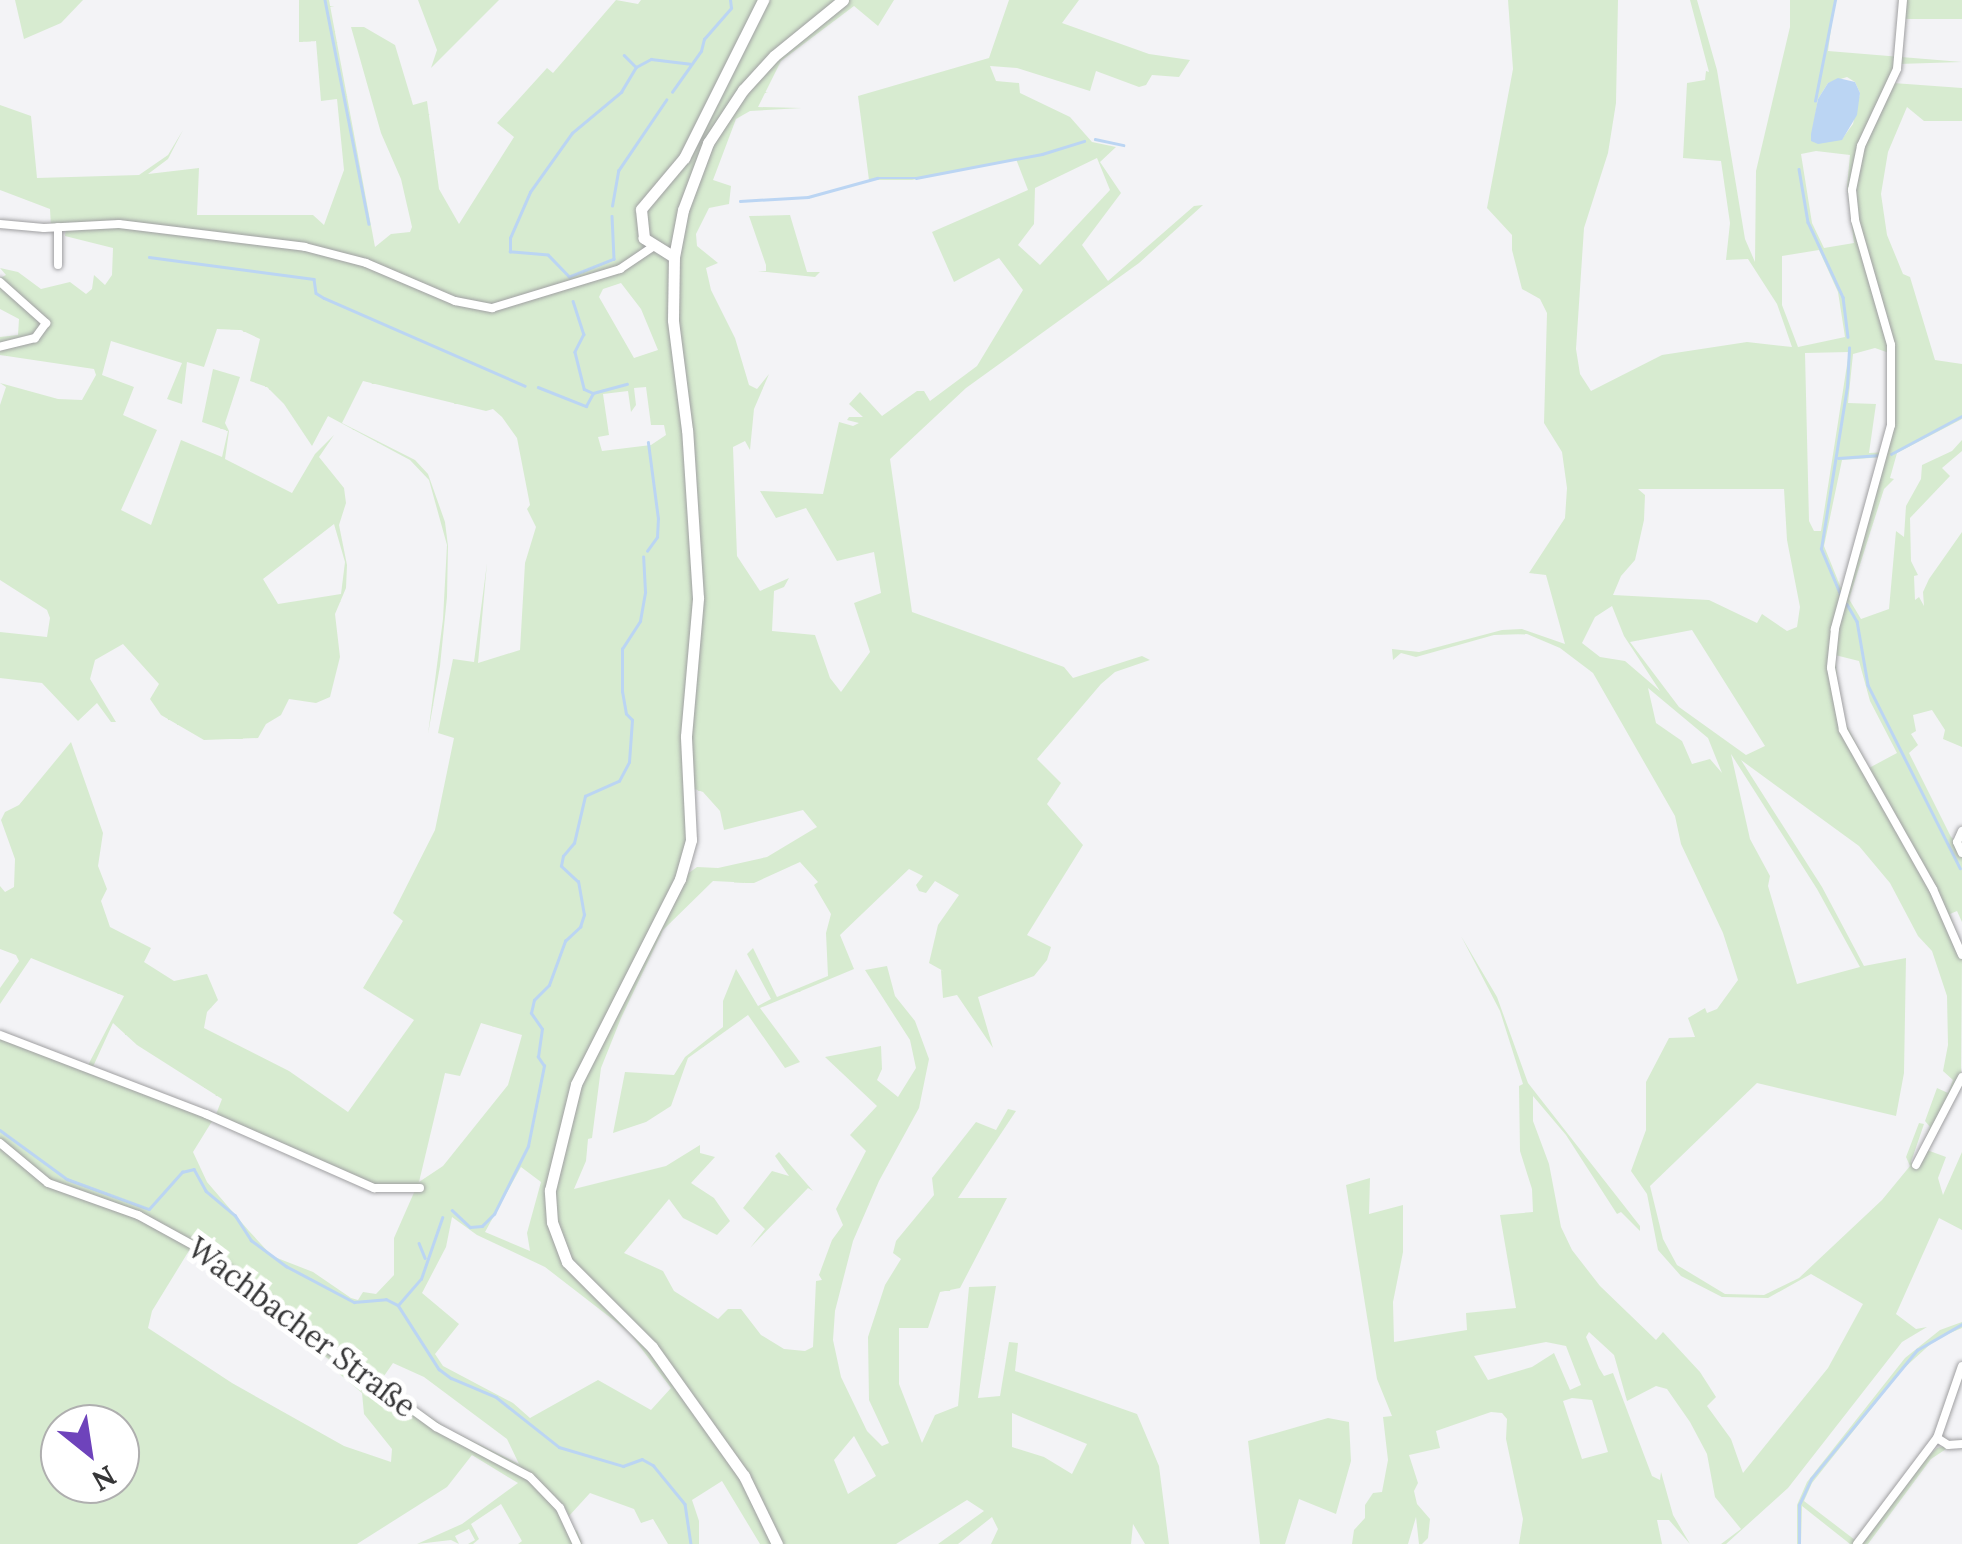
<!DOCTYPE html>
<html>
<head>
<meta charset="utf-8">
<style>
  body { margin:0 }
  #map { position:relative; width:1962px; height:1544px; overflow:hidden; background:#f3f3f6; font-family:Lora,serif }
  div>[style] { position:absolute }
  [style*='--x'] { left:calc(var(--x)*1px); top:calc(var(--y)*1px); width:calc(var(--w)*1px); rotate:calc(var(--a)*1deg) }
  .green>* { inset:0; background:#d7ebd0; transform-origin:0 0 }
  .water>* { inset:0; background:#bbd5f3 }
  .stream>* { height:2.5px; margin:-1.25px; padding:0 1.25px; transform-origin:1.25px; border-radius:1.25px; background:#bbd5f3 }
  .roads { filter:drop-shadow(0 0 2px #a0a0a2) drop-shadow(0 0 2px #a0a0a2) }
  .minor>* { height:8px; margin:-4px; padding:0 4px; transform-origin:4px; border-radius:4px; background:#fff }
  .major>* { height:11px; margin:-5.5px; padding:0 5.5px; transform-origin:5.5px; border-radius:5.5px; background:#fff }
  span { translate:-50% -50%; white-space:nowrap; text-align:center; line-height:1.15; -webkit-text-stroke:10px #fff; paint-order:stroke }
  .street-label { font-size:30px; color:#363637 }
  .north { position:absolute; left:40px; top:1404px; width:100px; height:100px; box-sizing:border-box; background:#fff; border:2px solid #afafaf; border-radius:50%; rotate:150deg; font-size:28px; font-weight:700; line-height:40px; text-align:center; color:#363637 }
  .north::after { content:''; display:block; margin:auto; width:35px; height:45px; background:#6e43bb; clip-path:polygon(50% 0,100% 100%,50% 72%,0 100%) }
</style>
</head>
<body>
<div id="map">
  <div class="green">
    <i style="clip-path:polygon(15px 0,83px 0,61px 23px,24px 39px)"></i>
    <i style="clip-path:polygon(evenodd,299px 0,329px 0,375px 247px,391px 234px,410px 232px,412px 227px,401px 179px,381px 133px,351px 27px,364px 27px,395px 45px,413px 105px,427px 101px,439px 189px,459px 224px,514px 137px,497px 123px,547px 68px,553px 73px,616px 0,638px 4px,641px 0,894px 0,878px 26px,854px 6px,781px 61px,758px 107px,802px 108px,750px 111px,736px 119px,713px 180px,731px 186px,729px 204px,709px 208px,696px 234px,697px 246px,718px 263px,706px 268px,711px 290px,735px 338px,749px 385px,757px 389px,769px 374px,754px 409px,750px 450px,745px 441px,733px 447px,737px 556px,760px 591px,789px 578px,784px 587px,774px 591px,772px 631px,815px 635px,830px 678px,841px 692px,870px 652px,854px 603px,881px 593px,874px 552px,837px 561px,806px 508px,776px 518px,760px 491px,823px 494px,839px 422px,853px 426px,859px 423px,847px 420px,849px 417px,863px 417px,849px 404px,860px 392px,882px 416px,917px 391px,924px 391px,930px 401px,977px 366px,1023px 290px,999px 258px,954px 282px,932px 232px,1028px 190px,1016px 159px,912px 180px,869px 180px,858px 96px,989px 58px,1009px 0,1079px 0,1062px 23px,1149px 54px,1190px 60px,1179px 77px,1152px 75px,1146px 85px,1139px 87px,1096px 71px,1090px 91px,1017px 68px,990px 66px,996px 81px,1019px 83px,1020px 93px,1070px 117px,1092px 142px,1116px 147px,1100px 162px,1121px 193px,1082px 245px,1108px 281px,1194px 206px,1203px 205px,1139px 263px,966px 388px,890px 459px,912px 612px,1064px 667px,1073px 678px,1142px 656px,1150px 660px,1115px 672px,1101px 684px,1037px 759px,1061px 783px,1047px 804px,1083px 845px,1027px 935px,1051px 947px,1047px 960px,1034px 976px,978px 997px,993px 1048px,957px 995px,943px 998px,941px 970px,945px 972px,929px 963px,938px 925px,959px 895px,935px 881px,926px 893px,919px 891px,916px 885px,923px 876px,909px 869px,840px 935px,854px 969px,760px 1008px,800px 1062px,785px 1068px,748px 1015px,688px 1058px,671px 1106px,646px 1122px,613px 1133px,625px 1072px,674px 1075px,685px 1057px,723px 1027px,723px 1001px,736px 969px,758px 1006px,771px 999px,747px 954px,753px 948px,777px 997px,828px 976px,826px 933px,831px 914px,814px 885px,818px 882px,800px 862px,754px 883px,713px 881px,663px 930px,621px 1018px,601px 1068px,592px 1138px,588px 1139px,586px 1161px,574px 1189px,666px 1166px,700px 1145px,700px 1153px,715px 1157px,691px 1183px,714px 1198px,730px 1221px,717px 1235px,683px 1218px,669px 1199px,624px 1253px,663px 1271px,674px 1291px,718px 1319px,728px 1309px,741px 1309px,761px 1335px,784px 1349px,805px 1351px,813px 1347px,816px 1281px,822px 1280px,819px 1275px,832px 1240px,843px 1225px,836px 1209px,866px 1151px,850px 1135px,877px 1106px,825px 1057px,881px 1046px,882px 1069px,877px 1080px,898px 1097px,916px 1068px,910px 1040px,865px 970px,887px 966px,895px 996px,915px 1021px,929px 1059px,919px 1108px,879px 1181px,853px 1241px,835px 1311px,833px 1340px,841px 1377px,867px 1431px,882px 1446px,889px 1443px,869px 1400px,868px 1337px,885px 1285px,901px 1259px,893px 1253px,896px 1241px,934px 1195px,932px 1178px,976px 1122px,996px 1130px,1008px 1109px,1016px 1111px,958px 1198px,1007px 1198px,960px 1288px,940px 1292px,928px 1328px,899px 1328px,899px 1384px,922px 1443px,935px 1415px,958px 1406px,969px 1287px,996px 1286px,978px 1398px,1000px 1396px,1009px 1342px,1018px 1343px,1015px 1371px,1137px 1414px,1159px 1466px,1169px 1544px,1145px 1544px,1133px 1524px,1131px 1544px,991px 1544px,998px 1529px,992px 1517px,958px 1544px,938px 1544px,984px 1511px,967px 1500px,896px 1544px,760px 1544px,722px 1481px,692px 1500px,699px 1521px,699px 1544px,668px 1544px,653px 1519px,641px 1523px,634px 1509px,590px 1493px,569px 1516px,563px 1504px,560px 1508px,574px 1533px,577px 1530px,582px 1544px,518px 1544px,522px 1541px,501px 1504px,471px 1524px,479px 1539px,473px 1544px,468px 1544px,475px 1540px,469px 1529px,455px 1536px,459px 1544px,451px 1540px,417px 1544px,462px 1524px,518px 1483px,472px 1455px,447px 1487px,357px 1544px,0 1544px,0 1035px,86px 1069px,124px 996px,31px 958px,0 1004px,0 988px,19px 961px,16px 955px,0 949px,0 886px,5px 892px,14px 887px,15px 859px,1px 820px,5px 812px,19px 805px,71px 742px,103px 833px,98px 866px,107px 889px,101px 901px,110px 927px,151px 948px,144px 962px,174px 981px,207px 974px,218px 1000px,207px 1012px,204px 1028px,289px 1071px,348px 1112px,414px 1020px,363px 988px,403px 921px,393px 913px,435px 830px,454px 738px,438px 733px,453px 659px,474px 662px,487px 563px,478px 663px,520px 650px,525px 563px,536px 527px,527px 509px,530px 505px,517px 438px,502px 417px,493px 409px,486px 411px,363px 381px,342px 423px,415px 460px,428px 474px,445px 522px,448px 546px,447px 597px,440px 666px,428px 734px,443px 619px,447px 545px,429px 480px,410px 460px,328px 416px,312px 446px,284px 404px,267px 387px,250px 381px,260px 339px,241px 330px,217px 329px,204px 367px,187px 362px,182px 404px,167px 399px,182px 363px,111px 341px,102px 375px,134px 387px,123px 415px,157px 430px,121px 510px,151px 525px,181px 440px,222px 457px,228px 431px,202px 422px,213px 369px,240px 377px,225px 423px,229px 431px,225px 459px,292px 493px,315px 454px,334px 435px,319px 457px,344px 488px,346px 503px,339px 525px,347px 565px,346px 588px,335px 614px,340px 657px,330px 697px,316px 703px,289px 699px,281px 715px,266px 724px,258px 738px,204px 740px,161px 715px,150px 699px,159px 684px,123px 644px,95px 660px,90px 679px,116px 722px,111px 722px,97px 703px,78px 721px,42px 683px,0 678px,0 632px,47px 637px,50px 618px,47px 610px,0 580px,0 405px,6px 387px,0 383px,58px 399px,82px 400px,96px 375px,94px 369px,0 355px,0 337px,18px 335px,19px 319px,0 309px,0 278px,6px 275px,0 268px,18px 272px,41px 289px,70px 282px,86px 294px,92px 289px,94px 275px,105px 285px,112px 275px,113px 248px,65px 236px,66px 226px,51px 227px,50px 209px,0 190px,0 105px,31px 116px,37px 178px,139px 175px,168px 155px,183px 130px,168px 159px,148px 174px,199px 168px,197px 215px,313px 215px,324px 225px,344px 170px,337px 99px,321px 101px,316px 41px,299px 42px,299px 0,1097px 158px,1110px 190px,1040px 265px,1018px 245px,1034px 224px,1035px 188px,1097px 158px,299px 0,621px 283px,641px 309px,658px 350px,634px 358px,599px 297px,603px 289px,621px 283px,299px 0,646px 387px,651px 425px,664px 425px,666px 435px,651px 445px,602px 451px,598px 437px,609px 435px,603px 394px,628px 391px,631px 412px,636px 405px,634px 388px,646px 387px,299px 0,334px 524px,345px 562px,341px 594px,278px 604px,263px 579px,334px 524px,299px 0,692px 788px,703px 792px,720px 811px,724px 830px,803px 810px,817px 827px,767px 857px,718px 868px,697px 867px,682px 878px,692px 788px,299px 0,113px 1023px,137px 1045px,222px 1099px,215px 1117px,91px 1071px,113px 1023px,299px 0,481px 1023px,522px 1035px,508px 1085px,443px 1166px,419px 1182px,445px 1073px,460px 1076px,481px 1023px,299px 0,214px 1118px,374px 1188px,416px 1188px,394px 1238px,394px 1275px,376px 1294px,363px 1292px,358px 1300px,351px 1298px,313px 1272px,272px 1256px,249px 1231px,207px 1182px,193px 1152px,214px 1118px,299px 0,521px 1167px,541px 1182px,527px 1233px,530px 1251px,485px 1232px,521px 1167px,299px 0,452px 1217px,477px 1235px,545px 1267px,629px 1332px,671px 1388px,651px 1410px,598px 1380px,530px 1418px,513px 1403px,443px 1366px,435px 1354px,459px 1324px,422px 1293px,446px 1247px,452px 1217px,299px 0,190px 1249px,257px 1298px,256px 1304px,331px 1361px,330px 1366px,362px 1393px,364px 1414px,392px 1449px,391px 1462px,344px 1446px,232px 1383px,148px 1328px,152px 1311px,190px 1249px,299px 0,393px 1363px,424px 1377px,507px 1439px,519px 1464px,446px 1428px,414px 1406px,384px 1376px,393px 1363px,299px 0,1012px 1413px,1087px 1444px,1072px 1474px,1044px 1457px,1012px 1447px,1012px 1413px,299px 0,60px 1424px,120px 1424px,120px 1484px,60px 1484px,60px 1424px,299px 0,854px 1436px,876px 1476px,848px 1494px,834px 1460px,854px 1436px)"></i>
    <i style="clip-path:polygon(418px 0,499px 0,431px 68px,437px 50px)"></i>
    <i style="clip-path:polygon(evenodd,1508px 0,1618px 0,1616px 103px,1608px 153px,1584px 228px,1576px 349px,1580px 374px,1591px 391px,1662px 355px,1747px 342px,1792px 347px,1777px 304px,1748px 259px,1726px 260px,1730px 223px,1721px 161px,1683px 158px,1687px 83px,1705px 80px,1706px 71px,1709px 72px,1690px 0,1697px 0,1717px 70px,1745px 239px,1755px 262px,1756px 171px,1790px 27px,1790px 0,1835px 0,1828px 51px,1962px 62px,1898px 64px,1893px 83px,1962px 88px,1962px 121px,1924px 121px,1907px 107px,1888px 152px,1881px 194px,1887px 235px,1903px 274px,1910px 277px,1935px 360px,1962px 364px,1962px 419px,1897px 453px,1890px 478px,1894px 479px,1884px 489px,1849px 599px,1861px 619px,1889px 609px,1896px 531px,1904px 537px,1906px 506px,1921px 479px,1922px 465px,1952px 451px,1962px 440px,1962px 451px,1942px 468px,1950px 476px,1910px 518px,1911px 561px,1918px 575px,1914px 576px,1915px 600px,1919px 597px,1924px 606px,1923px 592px,1929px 579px,1962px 532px,1962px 747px,1943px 739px,1945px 730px,1932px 710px,1913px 715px,1916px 731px,1911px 734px,1918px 745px,1909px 753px,1951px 837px,1957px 842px,1962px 831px,1962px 922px,1957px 911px,1950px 914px,1962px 952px,1961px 1078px,1925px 1139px,1930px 1127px,1925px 1121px,1937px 1088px,1948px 1093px,1953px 1080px,1943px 1071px,1948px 1045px,1947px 996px,1932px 951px,1918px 936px,1890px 883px,1859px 846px,1741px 760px,1822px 887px,1864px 966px,1906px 958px,1904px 1073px,1896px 1116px,1757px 1083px,1650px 1186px,1663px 1239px,1677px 1265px,1725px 1294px,1764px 1295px,1799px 1278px,1882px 1200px,1910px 1166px,1906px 1157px,1919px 1123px,1924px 1124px,1911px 1162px,1919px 1168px,1927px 1150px,1946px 1157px,1938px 1178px,1943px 1195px,1962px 1152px,1962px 1230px,1939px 1218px,1896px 1314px,1916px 1329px,1927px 1327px,1902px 1342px,1788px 1488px,1726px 1544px,1721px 1544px,1741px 1529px,1715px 1497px,1707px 1454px,1690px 1422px,1667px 1389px,1656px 1386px,1627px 1401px,1614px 1355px,1589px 1332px,1586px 1337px,1599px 1368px,1604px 1376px,1613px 1373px,1652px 1476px,1660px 1480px,1661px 1472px,1673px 1515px,1690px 1544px,1669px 1520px,1657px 1520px,1662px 1544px,1519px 1544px,1523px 1519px,1506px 1439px,1507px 1419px,1502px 1413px,1491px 1412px,1436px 1431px,1440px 1448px,1409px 1455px,1418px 1483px,1414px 1491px,1417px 1504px,1430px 1519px,1428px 1538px,1422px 1544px,1419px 1544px,1416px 1517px,1408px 1544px,1352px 1544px,1354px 1530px,1365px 1518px,1365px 1505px,1373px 1493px,1382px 1492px,1388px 1460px,1383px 1417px,1392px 1416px,1377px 1379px,1346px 1185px,1370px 1178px,1369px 1214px,1403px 1205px,1403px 1252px,1393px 1302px,1394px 1342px,1467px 1330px,1466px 1313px,1516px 1308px,1500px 1215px,1533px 1212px,1532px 1189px,1520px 1151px,1519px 1086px,1523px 1084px,1500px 1011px,1461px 936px,1497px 997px,1528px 1083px,1640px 1226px,1640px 1231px,1621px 1212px,1617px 1214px,1566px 1135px,1533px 1096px,1533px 1121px,1549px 1164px,1561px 1227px,1572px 1250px,1600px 1286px,1656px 1340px,1663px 1332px,1700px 1372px,1716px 1397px,1707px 1406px,1731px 1439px,1743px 1473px,1828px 1368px,1863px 1304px,1811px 1274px,1768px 1298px,1722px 1297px,1681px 1276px,1658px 1250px,1647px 1194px,1631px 1171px,1646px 1130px,1646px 1082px,1669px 1038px,1695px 1037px,1688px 1018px,1705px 1008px,1707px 1013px,1717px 1009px,1738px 980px,1723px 933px,1681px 844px,1675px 816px,1593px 673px,1560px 648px,1527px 634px,1494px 635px,1416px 657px,1401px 653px,1393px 660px,1392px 649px,1419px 652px,1502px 630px,1522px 629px,1565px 644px,1546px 575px,1529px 573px,1565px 518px,1567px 488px,1562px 452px,1544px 423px,1547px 313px,1540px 299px,1522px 289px,1512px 250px,1512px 235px,1487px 208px,1513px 69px,1508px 0,1847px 77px,1855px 82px,1860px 93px,1853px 124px,1842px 139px,1811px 140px,1818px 99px,1828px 83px,1847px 77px,1508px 0,1816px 151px,1850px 155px,1847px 187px,1854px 243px,1824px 248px,1812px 223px,1801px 154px,1816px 151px,1508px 0,1819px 250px,1838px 292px,1845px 337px,1798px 347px,1782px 305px,1782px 256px,1819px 250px,1508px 0,1875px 348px,1892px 354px,1886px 452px,1869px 453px,1876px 404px,1848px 403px,1853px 354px,1875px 348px,1508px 0,1849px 352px,1821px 531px,1814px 531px,1809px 521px,1805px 353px,1849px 352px,1508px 0,1884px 457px,1848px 583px,1841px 588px,1824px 546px,1842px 460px,1884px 457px,1508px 0,1638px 489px,1784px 489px,1787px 540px,1800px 607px,1797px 627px,1787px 631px,1762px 614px,1757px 623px,1709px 600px,1613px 595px,1621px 576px,1635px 560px,1644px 520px,1645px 495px,1638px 489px,1508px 0,1612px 606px,1624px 636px,1660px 691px,1625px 661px,1600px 657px,1582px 643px,1595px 617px,1612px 606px,1508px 0,1692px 630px,1765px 746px,1746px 755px,1679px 707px,1630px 642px,1692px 630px,1508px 0,1835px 655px,1859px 661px,1870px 701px,1897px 753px,1869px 768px,1841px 715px,1835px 655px,1508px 0,1648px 688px,1708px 738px,1722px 773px,1710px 759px,1692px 764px,1682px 741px,1656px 723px,1648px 688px,1508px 0,1731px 754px,1817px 889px,1860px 967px,1797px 984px,1768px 886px,1770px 876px,1750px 839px,1731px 754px,1508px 0,1546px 1342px,1566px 1346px,1581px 1385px,1570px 1390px,1554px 1353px,1532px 1367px,1488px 1380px,1474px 1356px,1546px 1342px,1508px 0,1572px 1398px,1592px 1400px,1608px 1452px,1582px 1459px,1563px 1401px,1572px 1398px)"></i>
    <i style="left:1903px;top:0;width:59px;height:19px"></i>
    <i style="clip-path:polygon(790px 215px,807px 272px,820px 272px,815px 277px,758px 271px,766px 271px,766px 265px,749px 216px)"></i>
    <i style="clip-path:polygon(779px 1152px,813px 1191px,808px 1188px,750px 1248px,765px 1229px,743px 1208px,772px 1171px,789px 1176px,775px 1156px)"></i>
    <i style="clip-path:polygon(1962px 1322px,1962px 1328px,1936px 1339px,1902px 1370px,1812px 1483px,1804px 1501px,1855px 1540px,1924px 1449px,1916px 1468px,1937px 1448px,1948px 1445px,1946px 1449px,1931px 1459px,1868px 1544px,1850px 1544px,1802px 1506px,1801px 1544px,1797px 1544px,1797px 1505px,1807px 1482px,1905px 1358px,1940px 1330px)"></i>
    <i style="clip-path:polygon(1328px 1418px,1349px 1422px,1351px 1461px,1336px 1514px,1299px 1499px,1285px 1544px,1260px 1544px,1248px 1441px)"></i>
  </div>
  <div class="water">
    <i style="clip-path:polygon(1838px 78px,1855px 82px,1860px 93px,1857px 115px,1842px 140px,1818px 144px,1811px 141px,1811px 134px,1818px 99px,1828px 83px)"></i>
  </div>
  <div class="stream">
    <i style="--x:325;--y:0;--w:228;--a:78.9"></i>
    <i style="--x:624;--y:55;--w:17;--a:45"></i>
    <i style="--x:672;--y:92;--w:50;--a:-54.7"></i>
    <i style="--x:701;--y:51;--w:12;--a:-76"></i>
    <i style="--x:704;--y:39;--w:41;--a:-48.9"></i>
    <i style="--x:731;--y:8;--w:8;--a:-97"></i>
    <i style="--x:1815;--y:101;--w:103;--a:-78.8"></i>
    <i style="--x:1095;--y:139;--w:29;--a:12"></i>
    <i style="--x:1799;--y:169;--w:54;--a:80.4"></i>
    <i style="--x:1808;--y:222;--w:83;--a:65"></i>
    <i style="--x:1843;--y:297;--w:40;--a:82.9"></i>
    <i style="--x:740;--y:201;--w:68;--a:-3.4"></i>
    <i style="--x:808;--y:197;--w:72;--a:-15.4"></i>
    <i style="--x:877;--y:178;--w:39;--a:0"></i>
    <i style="--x:916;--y:178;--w:128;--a:-10.8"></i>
    <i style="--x:1042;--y:154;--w:44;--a:-17.2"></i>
    <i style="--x:612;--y:206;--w:36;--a:-80"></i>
    <i style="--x:618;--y:171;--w:86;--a:-55.9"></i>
    <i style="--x:612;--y:216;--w:43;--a:87.3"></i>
    <i style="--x:614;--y:259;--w:48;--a:158.2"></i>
    <i style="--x:569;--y:277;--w:30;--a:-134"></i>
    <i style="--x:548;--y:255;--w:38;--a:-175"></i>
    <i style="--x:510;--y:252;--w:14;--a:-90"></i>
    <i style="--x:510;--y:238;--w:50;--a:-66.5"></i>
    <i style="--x:530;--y:192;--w:72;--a:-54.6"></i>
    <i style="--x:572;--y:133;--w:64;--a:-39.9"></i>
    <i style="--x:621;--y:92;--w:29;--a:-59"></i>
    <i style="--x:636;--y:67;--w:17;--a:-28"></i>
    <i style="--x:651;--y:59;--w:39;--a:7"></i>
    <i style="--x:149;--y:257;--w:166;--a:7.6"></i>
    <i style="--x:314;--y:279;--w:14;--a:82"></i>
    <i style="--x:316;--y:293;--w:9;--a:32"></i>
    <i style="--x:324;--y:298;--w:219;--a:23.6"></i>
    <i style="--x:573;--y:301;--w:35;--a:72"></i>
    <i style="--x:584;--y:334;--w:20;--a:117"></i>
    <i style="--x:575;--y:352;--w:38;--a:76"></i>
    <i style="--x:584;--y:389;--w:10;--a:24"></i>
    <i style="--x:593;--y:393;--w:35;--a:-15"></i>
    <i style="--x:538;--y:387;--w:52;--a:21.6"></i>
    <i style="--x:586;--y:406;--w:13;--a:-61"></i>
    <i style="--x:1891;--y:454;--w:81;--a:-28.2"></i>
    <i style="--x:1838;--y:458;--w:42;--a:-4.1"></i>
    <i style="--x:647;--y:551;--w:17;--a:-54"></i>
    <i style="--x:657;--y:537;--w:18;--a:-87"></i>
    <i style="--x:658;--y:519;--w:77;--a:-97.5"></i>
    <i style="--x:1840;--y:594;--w:49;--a:-112.9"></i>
    <i style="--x:1821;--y:549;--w:164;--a:-80.9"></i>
    <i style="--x:1847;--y:387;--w:39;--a:-87"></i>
    <i style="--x:1847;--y:604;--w:20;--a:60"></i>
    <i style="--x:1857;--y:621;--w:65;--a:80.2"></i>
    <i style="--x:1868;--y:685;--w:205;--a:63.3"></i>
    <i style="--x:0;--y:1130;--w:83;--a:36.2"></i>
    <i style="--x:67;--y:1179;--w:87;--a:20.1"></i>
    <i style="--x:149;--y:1209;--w:50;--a:-48.3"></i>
    <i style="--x:182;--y:1172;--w:12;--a:-14"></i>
    <i style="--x:194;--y:1169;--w:25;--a:61"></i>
    <i style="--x:206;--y:1191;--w:38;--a:40"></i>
    <i style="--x:235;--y:1215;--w:30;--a:57"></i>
    <i style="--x:251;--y:1240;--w:44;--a:36.6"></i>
    <i style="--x:286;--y:1266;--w:77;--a:27.9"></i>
    <i style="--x:354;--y:1302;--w:32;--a:-5"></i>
    <i style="--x:386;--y:1299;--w:13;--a:27"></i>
    <i style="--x:398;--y:1305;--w:76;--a:57.4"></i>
    <i style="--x:439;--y:1369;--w:15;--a:37"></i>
    <i style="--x:451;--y:1378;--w:49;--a:22.9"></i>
    <i style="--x:496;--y:1397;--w:80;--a:38.4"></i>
    <i style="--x:559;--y:1447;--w:67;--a:16.5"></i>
    <i style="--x:623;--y:1466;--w:20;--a:-20"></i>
    <i style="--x:642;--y:1459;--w:13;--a:29"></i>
    <i style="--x:653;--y:1465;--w:50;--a:50.6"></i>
    <i style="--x:685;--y:1504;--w:40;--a:81.5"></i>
    <i style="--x:452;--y:1210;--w:25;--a:43"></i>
    <i style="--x:470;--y:1227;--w:12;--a:-5"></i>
    <i style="--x:482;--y:1226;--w:17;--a:-45"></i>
    <i style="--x:494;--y:1214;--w:76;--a:-63.4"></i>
    <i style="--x:528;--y:1146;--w:82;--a:-78.7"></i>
    <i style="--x:544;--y:1066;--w:11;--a:-124"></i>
    <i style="--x:538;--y:1057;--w:28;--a:-82"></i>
    <i style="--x:542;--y:1029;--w:19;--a:-125"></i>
    <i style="--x:531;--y:1013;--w:13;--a:-77"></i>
    <i style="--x:534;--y:1000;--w:21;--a:-45"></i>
    <i style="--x:549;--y:985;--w:47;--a:-70"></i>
    <i style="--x:565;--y:941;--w:21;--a:-43"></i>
    <i style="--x:580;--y:927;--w:13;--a:-72"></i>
    <i style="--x:584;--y:915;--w:34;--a:-100"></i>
    <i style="--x:578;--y:882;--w:23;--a:-137"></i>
    <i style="--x:561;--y:866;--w:10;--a:-79"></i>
    <i style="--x:563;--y:856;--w:17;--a:-50"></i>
    <i style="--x:574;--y:843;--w:48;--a:-76.8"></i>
    <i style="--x:585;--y:796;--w:37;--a:-24"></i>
    <i style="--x:619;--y:781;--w:21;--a:-62"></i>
    <i style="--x:629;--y:762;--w:42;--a:-85.9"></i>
    <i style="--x:632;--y:720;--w:8;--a:-135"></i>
    <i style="--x:626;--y:714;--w:22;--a:-100"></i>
    <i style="--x:622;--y:692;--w:43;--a:-90"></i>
    <i style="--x:622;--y:649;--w:33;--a:-57"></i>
    <i style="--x:640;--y:621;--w:29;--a:-80"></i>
    <i style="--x:645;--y:592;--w:35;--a:-93"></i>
    <i style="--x:419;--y:1243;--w:16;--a:68"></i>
    <i style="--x:399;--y:1304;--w:33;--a:-49"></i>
    <i style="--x:421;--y:1279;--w:65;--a:-71"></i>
    <i style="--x:1799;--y:1544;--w:39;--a:-90"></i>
    <i style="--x:1799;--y:1505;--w:29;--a:-65"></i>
    <i style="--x:1811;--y:1479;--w:167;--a:-50.6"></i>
    <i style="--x:1917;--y:1350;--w:52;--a:-30"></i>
  </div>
  <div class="roads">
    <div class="minor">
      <i style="--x:1903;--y:0;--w:69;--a:95"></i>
      <i style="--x:1897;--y:69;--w:85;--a:115.1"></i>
      <i style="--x:1861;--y:146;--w:45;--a:101.6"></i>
      <i style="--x:1852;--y:190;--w:30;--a:84"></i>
      <i style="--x:1855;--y:220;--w:130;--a:73.9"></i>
      <i style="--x:1891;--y:345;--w:80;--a:90"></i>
      <i style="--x:1891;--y:425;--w:212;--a:105.4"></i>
      <i style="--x:1835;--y:629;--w:39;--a:96"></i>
      <i style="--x:1831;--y:668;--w:63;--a:79"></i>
      <i style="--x:1843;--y:730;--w:183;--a:60.5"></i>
      <i style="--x:1933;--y:889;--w:72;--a:66.3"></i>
      <i style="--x:0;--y:224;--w:44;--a:5.2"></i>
      <i style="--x:44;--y:228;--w:75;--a:-3.1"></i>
      <i style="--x:119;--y:224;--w:187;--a:7"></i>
      <i style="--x:305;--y:247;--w:63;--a:14.7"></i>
      <i style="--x:366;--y:263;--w:97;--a:23.1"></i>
      <i style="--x:455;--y:301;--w:38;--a:11"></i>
      <i style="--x:492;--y:308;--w:134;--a:-16.9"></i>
      <i style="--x:620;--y:269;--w:40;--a:-34"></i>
      <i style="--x:58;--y:227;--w:38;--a:90"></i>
      <i style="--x:0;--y:282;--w:62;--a:41.7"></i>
      <i style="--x:46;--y:323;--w:19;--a:126"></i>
      <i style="--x:35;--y:338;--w:36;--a:166"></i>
      <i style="--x:1962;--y:831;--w:12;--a:114"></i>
      <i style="--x:1957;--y:842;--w:12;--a:66"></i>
      <i style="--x:0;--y:1035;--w:221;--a:21"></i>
      <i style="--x:206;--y:1114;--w:184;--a:23.8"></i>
      <i style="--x:374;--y:1188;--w:46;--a:0"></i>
      <i style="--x:0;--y:1143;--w:62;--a:39.8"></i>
      <i style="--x:48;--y:1183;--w:96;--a:19.6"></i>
      <i style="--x:138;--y:1215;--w:81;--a:28.8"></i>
      <i style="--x:209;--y:1254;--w:122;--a:39"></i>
      <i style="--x:304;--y:1331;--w:163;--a:36"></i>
      <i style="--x:436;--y:1427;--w:106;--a:28"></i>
      <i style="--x:530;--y:1477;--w:43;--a:45.9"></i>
      <i style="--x:560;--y:1508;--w:40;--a:65"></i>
      <i style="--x:1916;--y:1165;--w:99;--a:-62.4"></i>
      <i style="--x:1937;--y:1438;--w:13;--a:32"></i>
      <i style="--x:1948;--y:1445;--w:14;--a:-4"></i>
      <i style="--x:1857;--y:1544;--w:133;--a:-53"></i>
      <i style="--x:1937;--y:1438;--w:76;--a:-70.9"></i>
    </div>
    <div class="major">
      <i style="--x:674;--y:257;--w:36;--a:-148"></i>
      <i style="--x:644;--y:238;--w:29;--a:-96"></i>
      <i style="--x:641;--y:209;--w:67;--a:-49.9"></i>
      <i style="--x:684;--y:158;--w:177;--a:-63.4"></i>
      <i style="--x:777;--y:1544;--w:76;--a:-115.9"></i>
      <i style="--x:744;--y:1476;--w:158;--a:-125.5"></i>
      <i style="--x:652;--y:1347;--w:120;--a:-135"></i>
      <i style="--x:567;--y:1262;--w:43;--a:-110.6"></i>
      <i style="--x:552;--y:1222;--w:32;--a:-94"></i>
      <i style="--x:550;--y:1190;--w:109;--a:-76.2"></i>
      <i style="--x:576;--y:1084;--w:230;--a:-63.1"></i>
      <i style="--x:680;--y:879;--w:41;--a:-74.2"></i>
      <i style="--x:691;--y:840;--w:104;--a:-92.8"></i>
      <i style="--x:686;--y:736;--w:139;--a:-85"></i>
      <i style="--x:698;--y:598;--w:168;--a:-93.7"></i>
      <i style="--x:687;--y:430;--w:111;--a:-97.3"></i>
      <i style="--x:673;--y:320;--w:63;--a:-89.1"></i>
      <i style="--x:674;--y:257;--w:48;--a:-79.2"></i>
      <i style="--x:683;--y:210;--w:72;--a:-69.5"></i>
      <i style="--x:708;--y:143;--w:64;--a:-56.6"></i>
      <i style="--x:743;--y:90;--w:46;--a:-47.6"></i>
      <i style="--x:774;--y:56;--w:89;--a:-39.1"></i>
    </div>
  </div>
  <div class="street-label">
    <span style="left:302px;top:1327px;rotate:37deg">Wachbacher Straße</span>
  </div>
  <div class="north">N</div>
</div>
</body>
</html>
